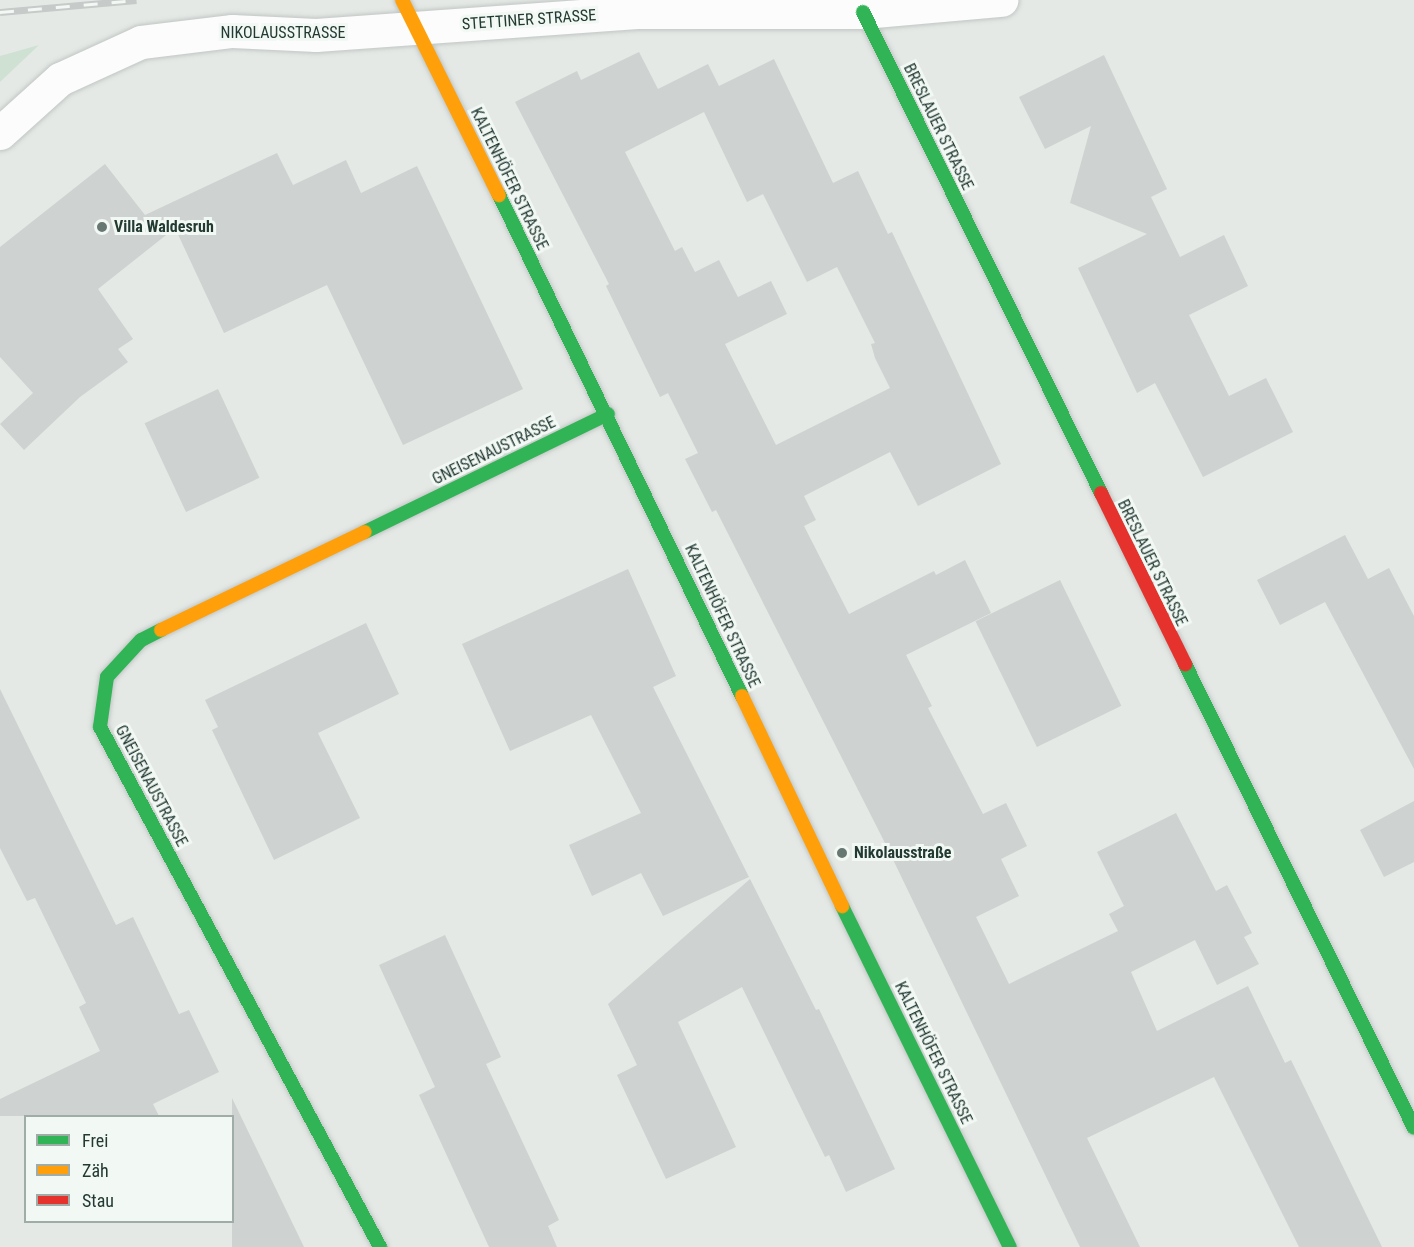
<!DOCTYPE html>
<html>
<head>
<meta charset="utf-8">
<style>
  body { margin:0 }
  #map { position:relative; width:1414px; height:1247px; overflow:hidden; background:#e4e9e6; font-family:"Roboto Condensed",sans-serif }
  div>[style] { position:absolute }
  [style*='--x'] { left:calc(var(--x)*1px); top:calc(var(--y)*1px); width:calc(var(--w)*1px); rotate:calc(var(--a)*1deg) }
  .green>* { inset:0; background:#cee1d3 }
  .building>* { inset:0; background:#ced2d0; transform-origin:0 0 }
  .roads { filter:drop-shadow(0 0 2px #c1c6c3) drop-shadow(0 0 2px #c1c6c3) }
  .street>* { height:33px; margin:-16.5px; padding:0 16.5px; transform-origin:16.5px; border-radius:16.5px; background:#fbfcfb }
  .fast>* { height:14px; margin:-7px; padding:0 7px; transform-origin:7px; border-radius:7px; background:#30b455 }
  .slow>* { height:14px; margin:-7px; padding:0 7px; transform-origin:7px; border-radius:7px; background:#ff9f0a }
  .jam>* { height:14px; margin:-7px; padding:0 7px; transform-origin:7px; border-radius:7px; background:#e5322d }
  .rail>* { height:7px; margin-top:-3.5px; transform-origin:0; background:repeating-linear-gradient(90deg,#f2f8f4 0 14px,#c6cac9 0 28px); box-sizing:border-box; border-block:2px solid #c6cac9 }
  .dots>* { width:16px; height:16px; translate:-50% -50%; box-sizing:border-box; border:3px solid #f2f8f4; border-radius:50% }
  span { translate:-50% -50%; white-space:nowrap; text-align:center; line-height:1.15; -webkit-text-stroke:6px #f2f8f4; paint-order:stroke }
  .street-label { font-size:16px; color:#233a33 }
  .poi-label { font-size:16px; color:#233a33; font-weight:700 }
  .left { translate:0 -50%; text-align:left }
  .legend { position:absolute; left:24px; top:1115px; width:210px; height:108px; box-sizing:border-box; background:#f2f8f4; border:2px solid #9faca7; margin:0; padding:8px 10px; list-style:none; font-size:18px; color:#233a33 }
  .legend li { display:flex; align-items:center; gap:12px; height:30px }
  .legend b { width:30px; border:2px solid #9faca7 }
</style>
</head>
<body>
<div id="map">
  <div class="green">
    <i style="clip-path:polygon(39px 45px,0 82px,0 56px)"></i>
  </div>
  <div class="building">
    <i style="clip-path:polygon(evenodd,639px 52px,658px 89px,708px 64px,719px 86px,774px 59px,833px 183px,858px 171px,888px 234px,892px 232px,1001px 464px,918px 506px,890px 452px,804px 496px,816px 520px,804px 526px,849px 614px,934px 571px,936px 575px,965px 560px,991px 613px,906px 655px,932px 706px,928px 708px,983px 814px,1006px 803px,1027px 846px,1001px 859px,1019px 896px,976px 917px,1009px 984px,1118px 931px,1109px 914px,1124px 906px,1097px 852px,1176px 813px,1216px 891px,1227px 885px,1252px 933px,1244px 937px,1259px 964px,1217px 985px,1195px 940px,1131px 972px,1157px 1031px,1248px 986px,1285px 1063px,1291px 1060px,1382px 1247px,1299px 1247px,1214px 1077px,1087px 1138px,1140px 1247px,1080px 1247px,885px 843px,716px 510px,712px 512px,685px 459px,698px 453px,668px 393px,660px 397px,606px 286px,609px 284px,515px 102px,577px 71px,581px 80px,639px 52px,704px 112px,747px 202px,763px 194px,807px 282px,837px 267px,875px 343px,871px 344px,875px 358px,890px 388px,776px 445px,725px 344px,787px 314px,771px 281px,738px 297px,719px 260px,695px 272px,682px 247px,675px 251px,625px 152px,704px 112px)"></i>
    <i style="clip-path:polygon(1104px 55px,1167px 189px,1151px 197px,1180px 257px,1224px 235px,1248px 286px,1189px 315px,1229px 396px,1266px 378px,1293px 432px,1203px 477px,1155px 383px,1137px 393px,1078px 268px,1147px 234px,1070px 203px,1091px 126px,1045px 149px,1019px 97px)"></i>
    <i style="clip-path:polygon(277px 153px,293px 185px,346px 160px,361px 193px,417px 166px,523px 389px,403px 445px,327px 285px,224px 333px,175px 228px,98px 289px,133px 339px,118px 349px,128px 362px,80px 397px,24px 450px,0 424px,33px 393px,0 357px,0 247px,105px 164px,145px 215px)"></i>
    <i style="left:218px;top:389px;width:98px;height:81px;rotate:65deg"></i>
    <i style="clip-path:polygon(1345px 535px,1368px 579px,1389px 568px,1414px 616px,1414px 769px,1325px 602px,1280px 625px,1257px 580px)"></i>
    <i style="clip-path:polygon(628px 569px,676px 676px,653px 687px,749px 877px,663px 916px,641px 873px,592px 896px,569px 845px,641px 813px,591px 715px,510px 751px,462px 644px)"></i>
    <i style="left:1060px;top:580px;width:140px;height:94px;rotate:64deg"></i>
    <i style="clip-path:polygon(366px 623px,399px 694px,318px 733px,360px 818px,274px 860px,212px 730px,218px 727px,205px 700px)"></i>
    <i style="clip-path:polygon(0 689px,116px 925px,133px 917px,179px 1014px,189px 1010px,219px 1072px,153px 1104px,159px 1116px,0 1116px,0 1099px,100px 1051px,79px 1007px,86px 1003px,35px 898px,27px 901px,0 848px)"></i>
    <i style="clip-path:polygon(1414px 801px,1414px 862px,1384px 877px,1360px 830px)"></i>
    <i style="clip-path:polygon(750px 879px,816px 1010px,819px 1009px,895px 1169px,846px 1192px,829px 1155px,825px 1157px,742px 987px,678px 1022px,736px 1147px,666px 1179px,617px 1075px,637px 1065px,608px 1004px)"></i>
    <i style="clip-path:polygon(445px 935px,501px 1057px,486px 1064px,559px 1220px,548px 1226px,557px 1247px,489px 1247px,419px 1095px,435px 1087px,379px 965px)"></i>
    <i style="clip-path:polygon(232px 1098px,304px 1247px,232px 1247px)"></i>
  </div>
  <div class="roads">
    <div class="street">
      <i style="--x:0;--y:133;--w:81;--a:-42"></i>
      <i style="--x:60;--y:79;--w:89;--a:-24.6"></i>
      <i style="--x:141;--y:42;--w:92;--a:-6.9"></i>
      <i style="--x:232;--y:31;--w:84;--a:2.7"></i>
      <i style="--x:316;--y:35;--w:325;--a:-4.1"></i>
      <i style="--x:640;--y:12;--w:223;--a:0"></i>
      <i style="--x:863;--y:12;--w:139;--a:-5"></i>
    </div>
    <div class="fast">
      <i style="--x:863;--y:12;--w:537;--a:63.67"></i>
      <i style="--x:499;--y:195;--w:557;--a:64.13"></i>
      <i style="--x:365;--y:532;--w:270;--a:-25.9"></i>
      <i style="--x:161;--y:630;--w:22;--a:153"></i>
      <i style="--x:141;--y:640;--w:50;--a:132.6"></i>
      <i style="--x:107;--y:677;--w:50;--a:98"></i>
      <i style="--x:100;--y:727;--w:591;--a:61.7"></i>
      <i style="--x:1185;--y:664;--w:517;--a:63.73"></i>
      <i style="--x:842;--y:906;--w:380;--a:63.8"></i>
    </div>
    <div class="slow">
      <i style="--x:402;--y:0;--w:218;--a:63.6"></i>
      <i style="--x:161;--y:630;--w:226;--a:-25.7"></i>
      <i style="--x:742;--y:696;--w:233;--a:64.5"></i>
    </div>
    <div class="jam">
      <i style="--x:1101;--y:493;--w:191;--a:63.8"></i>
    </div>
  </div>
  <div class="rail">
    <i style="--x:0;--y:12;--w:137;--a:-5"></i>
  </div>
  <div class="dots">
    <i style="left:102px;top:227px;background:#677772"></i>
    <i style="left:842px;top:853px;background:#677772"></i>
  </div>
  <div class="street-label">
    <span style="left:529px;top:20px;rotate:-4deg">STETTINER STRASSE</span>
    <span style="left:283px;top:33px">NIKOLAUSSTRASSE</span>
    <span style="left:938px;top:127px;rotate:64deg">BRESLAUER STRASSE</span>
    <span style="left:509px;top:179px;rotate:64deg">KALTENHÖFER STRASSE</span>
    <span style="left:494px;top:451px;rotate:-26deg">GNEISENAUSTRASSE</span>
    <span style="left:1152px;top:563px;rotate:64deg">BRESLAUER STRASSE</span>
    <span style="left:722px;top:616px;rotate:65deg">KALTENHÖFER STRASSE</span>
    <span style="left:151px;top:786px;rotate:62deg">GNEISENAUSTRASSE</span>
    <span style="left:933px;top:1053px;rotate:64deg">KALTENHÖFER STRASSE</span>
  </div>
  <div class="poi-label">
    <span class="left" style="left:114px;top:227px">Villa Waldesruh</span>
    <span class="left" style="left:854px;top:853px">Nikolausstraße</span>
  </div>
  <ul class="legend">
  <li><b style="height:8px;background:#30b455"></b>Frei</li>
  <li><b style="height:8px;background:#ff9f0a"></b>Zäh</li>
  <li><b style="height:8px;background:#e5322d"></b>Stau</li>
  </ul>
</div>
</body>
</html>
